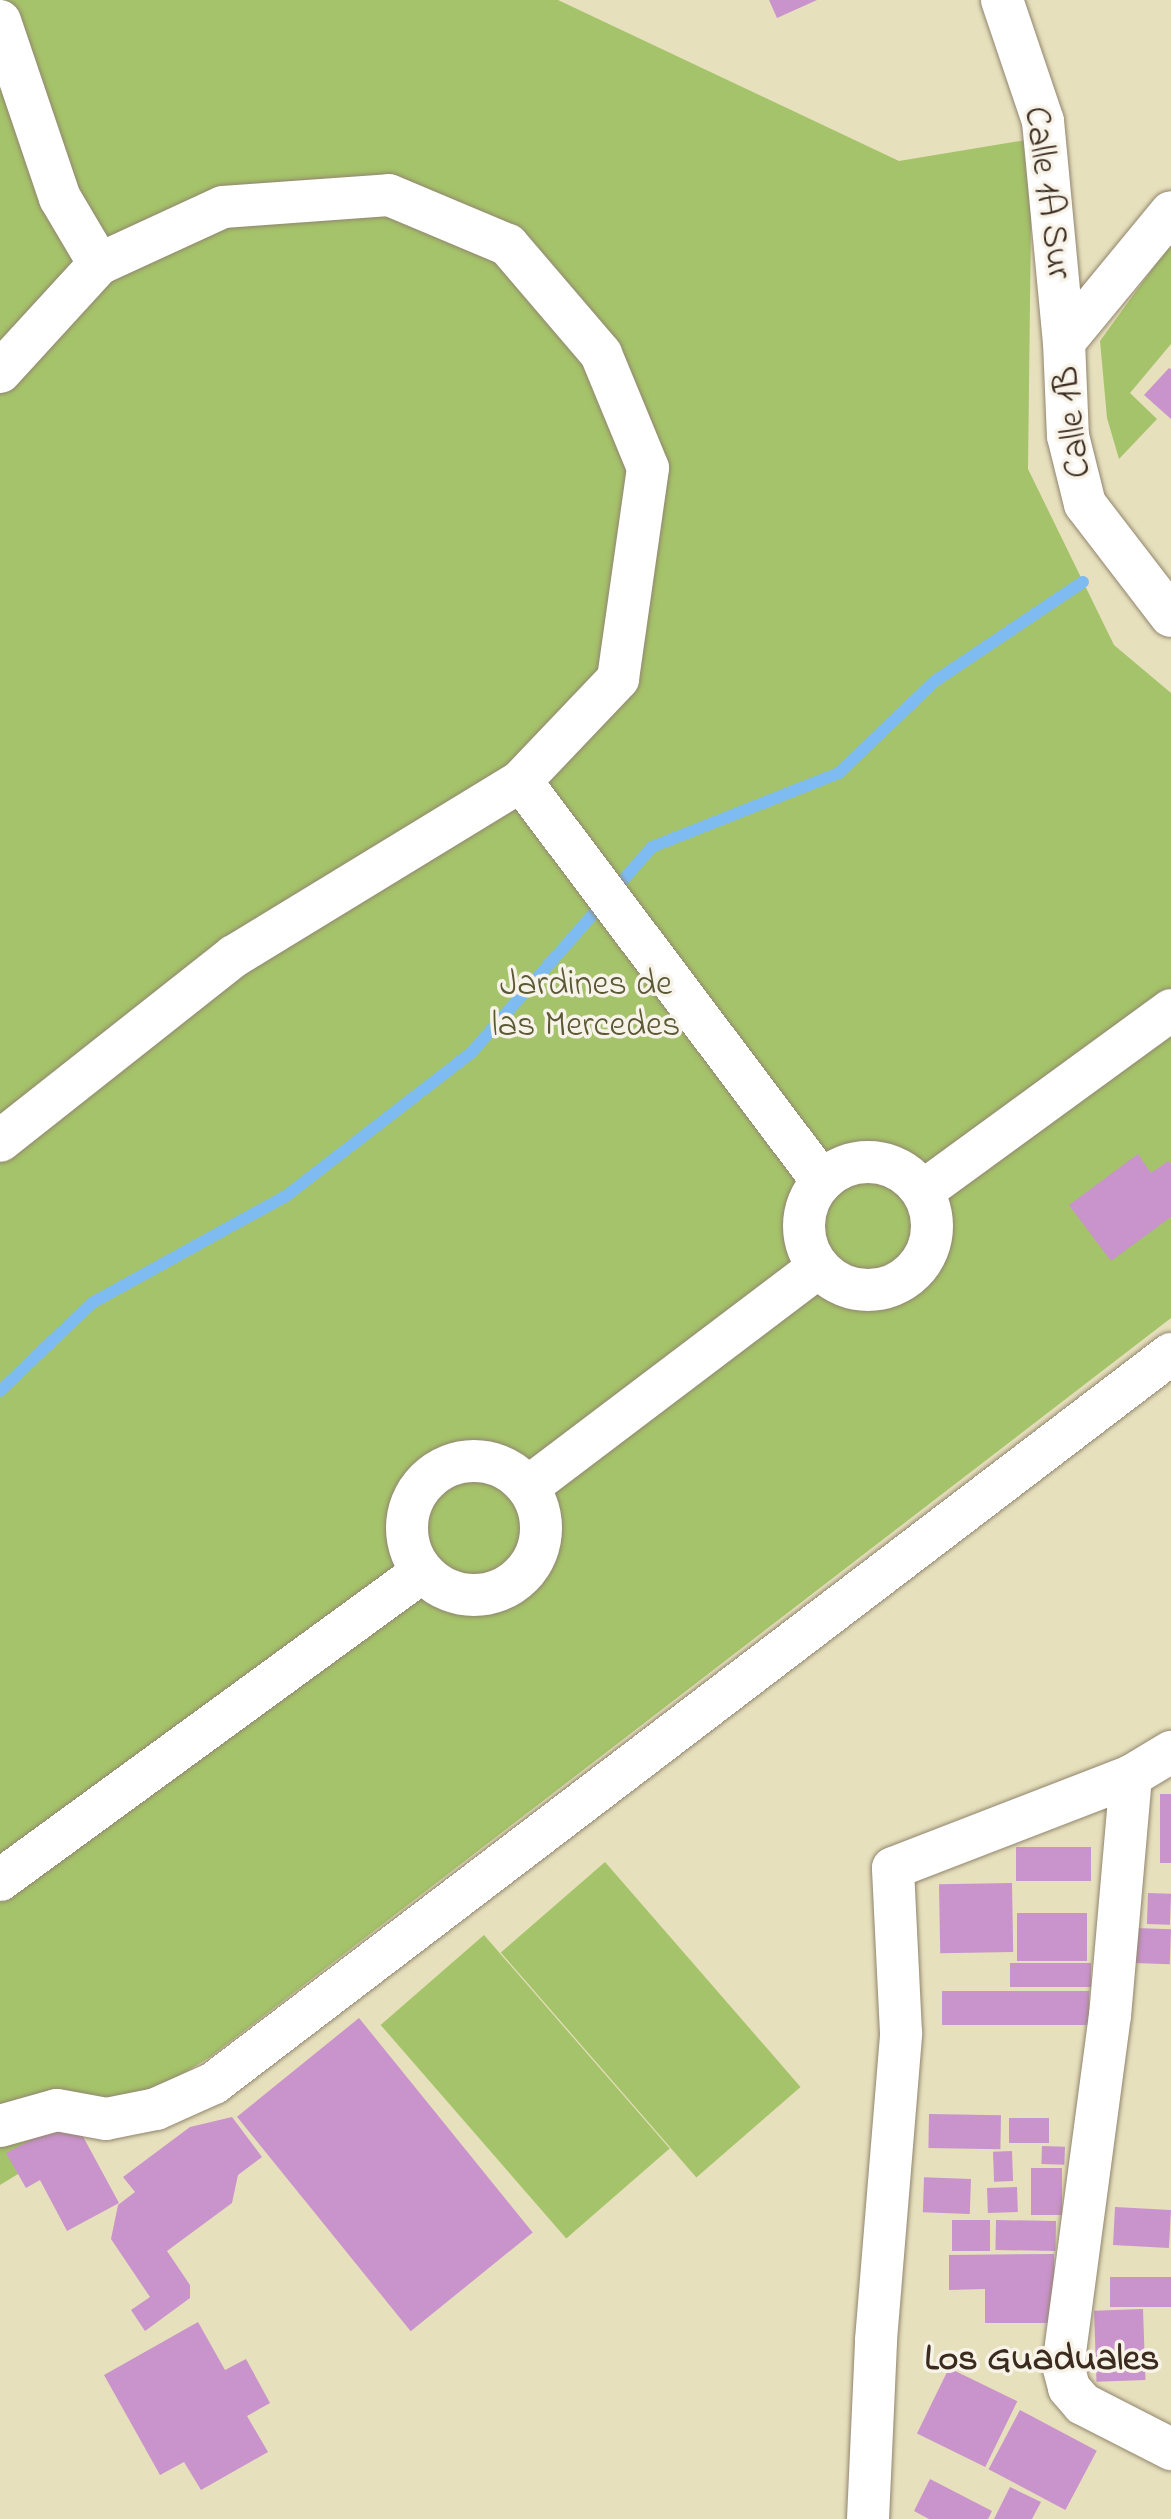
<!DOCTYPE html>
<html>
<head>
<meta charset="utf-8">
<style>
  body { margin:0 }
  #map { position:relative; width:1171px; height:2519px; overflow:hidden; background:#e7e0bd; font-family:"Indie Flower",sans-serif }
  div>[style] { position:absolute }
  [style*='--x'] { left:calc(var(--x)*1px); top:calc(var(--y)*1px); width:calc(var(--w)*1px); rotate:calc(var(--a)*1deg) }
  .green>* { inset:0; background:#a5c36a; transform-origin:0 0 }
  .stream>* { height:12px; margin:-6px; padding:0 6px; transform-origin:6px; border-radius:6px; background:#7ebbf1 }
  .building>* { inset:0; background:#c993cc; transform-origin:0 0 }
  .roads { filter:drop-shadow(0 0 2px #91856e) drop-shadow(0 0 2px #91856e) }
  .minor>* { height:42px; margin:-21px; padding:0 21px; transform-origin:21px; border-radius:21px; background:#fff }
  .minor>.ring { margin:-21px; padding:0; box-sizing:content-box; background:none; border:42px solid #fff; border-radius:50% }
  span { translate:-50% -50%; white-space:nowrap; text-align:center; line-height:1.15; -webkit-text-stroke:7px #f7f3e8; paint-order:stroke }
  .street-label { font-size:36px; color:#3b2a1e }
  .park-label { font-size:36px; color:#5b5835 }
  .neighbourhood-label { font-size:38px; color:#3b2a1e; font-weight:700 }
</style>
</head>
<body>
<div id="map">
  <div class="green">
    <i style="clip-path:polygon(0 0,558px 0,899px 161px,1032px 139px,1028px 469px,1114px 645px,1171px 693px,1171px 1318px,210px 2057px,0 2185px)"></i>
    <i style="clip-path:polygon(1171px 243px,1171px 344px,1130px 393px,1157px 419px,1119px 459px,1107px 418px,1100px 341px)"></i>
    <i style="left:605px;top:1862px;width:298px;height:138px;rotate:49deg"></i>
    <i style="left:484px;top:1935px;width:283px;height:137px;rotate:49deg"></i>
  </div>
  <div class="stream">
    <i style="--x:0;--y:1391;--w:127;--a:-43.7"></i>
    <i style="--x:92;--y:1303;--w:222;--a:-28.9"></i>
    <i style="--x:286;--y:1196;--w:235;--a:-37.7"></i>
    <i style="--x:472;--y:1052;--w:273;--a:-48.7"></i>
    <i style="--x:652;--y:847;--w:201;--a:-21.6"></i>
    <i style="--x:839;--y:773;--w:133;--a:-43.8"></i>
    <i style="--x:935;--y:681;--w:178;--a:-33.8"></i>
  </div>
  <div class="building">
    <i style="clip-path:polygon(769px 0,817px 0,777px 18px)"></i>
    <i style="clip-path:polygon(1169px 368px,1171px 369px,1171px 419px,1144px 395px)"></i>
    <i style="clip-path:polygon(1138px 1154px,1151px 1173px,1168px 1161px,1171px 1164px,1171px 1217px,1111px 1261px,1069px 1205px)"></i>
    <i style="left:1160px;top:1794px;width:11px;height:69px"></i>
    <i style="left:1091px;top:1847px;width:34px;height:75px;rotate:90deg"></i>
    <i style="left:1012px;top:1883px;width:69px;height:73px;rotate:89deg"></i>
    <i style="left:1148px;top:1893px;width:23px;height:31px;rotate:2deg"></i>
    <i style="left:1017px;top:1913px;width:70px;height:48px"></i>
    <i style="left:1135px;top:1928px;width:36px;height:35px;rotate:2deg"></i>
    <i style="left:1091px;top:1963px;width:24px;height:81px;rotate:90deg"></i>
    <i style="left:1089px;top:1991px;width:34px;height:147px;rotate:90deg"></i>
    <i style="left:359px;top:2018px;width:276px;height:157px;rotate:51deg"></i>
    <i style="left:929px;top:2114px;width:72px;height:34px;rotate:1deg"></i>
    <i style="clip-path:polygon(232px 2117px,262px 2157px,238px 2175px,232px 2203px,167px 2251px,190px 2285px,190px 2298px,145px 2331px,131px 2310px,150px 2297px,111px 2239px,118px 2205px,135px 2192px,123px 2177px,190px 2127px)"></i>
    <i style="clip-path:polygon(73px 2118px,119px 2203px,67px 2231px,40px 2180px,26px 2188px,6px 2153px)"></i>
    <i style="left:1009px;top:2118px;width:40px;height:25px"></i>
    <i style="left:1042px;top:2146px;width:23px;height:18px;rotate:2deg"></i>
    <i style="left:1012px;top:2151px;width:30px;height:19px;rotate:88deg"></i>
    <i style="left:1031px;top:2168px;width:31px;height:47px"></i>
    <i style="left:971px;top:2179px;width:35px;height:47px;rotate:92deg"></i>
    <i style="left:1017px;top:2187px;width:25px;height:30px;rotate:88deg"></i>
    <i style="left:1115px;top:2207px;width:56px;height:38px;rotate:3deg"></i>
    <i style="left:952px;top:2220px;width:38px;height:31px"></i>
    <i style="left:996px;top:2220px;width:60px;height:30px;rotate:1deg"></i>
    <i style="clip-path:polygon(1054px 2254px,1055px 2323px,985px 2323px,985px 2289px,949px 2290px,949px 2255px)"></i>
    <i style="left:1110px;top:2277px;width:61px;height:30px"></i>
    <i style="left:1143px;top:2309px;width:71px;height:49px;rotate:88deg"></i>
    <i style="clip-path:polygon(198px 2322px,225px 2370px,246px 2359px,270px 2403px,247px 2416px,268px 2452px,201px 2490px,184px 2462px,160px 2475px,104px 2375px)"></i>
    <i style="left:949px;top:2368px;width:76px;height:73px;rotate:26deg"></i>
    <i style="left:1020px;top:2410px;width:87px;height:67px;rotate:28deg"></i>
    <i style="clip-path:polygon(930px 2479px,992px 2511px,988px 2519px,929px 2519px,914px 2511px)"></i>
    <i style="clip-path:polygon(1010px 2487px,1041px 2502px,1032px 2519px,994px 2519px)"></i>
  </div>
  <div class="roads">
    <div class="minor">
      <i style="--x:1002;--y:0;--w:128;--a:71.3"></i>
      <i style="--x:1043;--y:121;--w:222;--a:84.6"></i>
      <i style="--x:1064;--y:342;--w:94;--a:87.6"></i>
      <i style="--x:1068;--y:436;--w:70;--a:76"></i>
      <i style="--x:1085;--y:504;--w:141;--a:52.5"></i>
      <i style="--x:0;--y:21;--w:187;--a:71.3"></i>
      <i style="--x:60;--y:198;--w:77;--a:59.4"></i>
      <i style="--x:1064;--y:342;--w:168;--a:-50.5"></i>
      <i style="--x:0;--y:372;--w:147;--a:-47.5"></i>
      <i style="--x:99;--y:264;--w:136;--a:-24.7"></i>
      <i style="--x:223;--y:207;--w:166;--a:-4.1"></i>
      <i style="--x:389;--y:195;--w:129;--a:22.8"></i>
      <i style="--x:508;--y:245;--w:143;--a:49.5"></i>
      <i style="--x:601;--y:354;--w:123;--a:67.6"></i>
      <i style="--x:648;--y:468;--w:213;--a:98.1"></i>
      <i style="--x:618;--y:679;--w:141;--a:133.6"></i>
      <i style="--x:521;--y:781;--w:336;--a:148.6"></i>
      <i style="--x:234;--y:956;--w:298;--a:141.7"></i>
      <i style="--x:521;--y:781;--w:501;--a:53.04"></i>
      <i class="ring" style="left:804px;top:1162px;width:86px;height:86px"></i>
      <i style="--x:923;--y:1191;--w:307;--a:-36.1"></i>
      <i class="ring" style="left:407px;top:1461px;width:92px;height:92px"></i>
      <i style="--x:528;--y:1487;--w:363;--a:-37.1"></i>
      <i style="--x:1131;--y:1776;--w:240;--a:95"></i>
      <i style="--x:1110;--y:2015;--w:353;--a:97.6"></i>
      <i style="--x:1063;--y:2365;--w:24;--a:75"></i>
      <i style="--x:1069;--y:2388;--w:21;--a:49"></i>
      <i style="--x:1083;--y:2404;--w:99;--a:27.1"></i>
      <i style="--x:0;--y:1880;--w:522;--a:-36.12"></i>
      <i style="--x:0;--y:2126;--w:59;--a:-15.7"></i>
      <i style="--x:57;--y:2110;--w:50;--a:10.4"></i>
      <i style="--x:106;--y:2119;--w:51;--a:-11.3"></i>
      <i style="--x:156;--y:2109;--w:64;--a:-24.1"></i>
      <i style="--x:214;--y:2083;--w:1203;--a:-37.3"></i>
      <i style="--x:868;--y:2519;--w:179;--a:-87.4"></i>
      <i style="--x:876;--y:2340;--w:308;--a:-85.3"></i>
      <i style="--x:901;--y:2033;--w:165;--a:-92.8"></i>
      <i style="--x:893;--y:1868;--w:255;--a:-21.1"></i>
      <i style="--x:1131;--y:1776;--w:47;--a:-31"></i>
    </div>
  </div>
  <div class="street-label">
    <span style="left:1046px;top:193px;rotate:82deg">Calle 1A Sur</span>
    <span style="left:1074px;top:422px;rotate:-97deg">Calle 1B</span>
  </div>
  <div class="park-label">
    <span style="left:586px;top:1006px">Jardines de<br>las Mercedes</span>
  </div>
  <div class="neighbourhood-label">
    <span style="left:1042px;top:2361px">Los Guaduales</span>
  </div>
</div>
</body>
</html>
